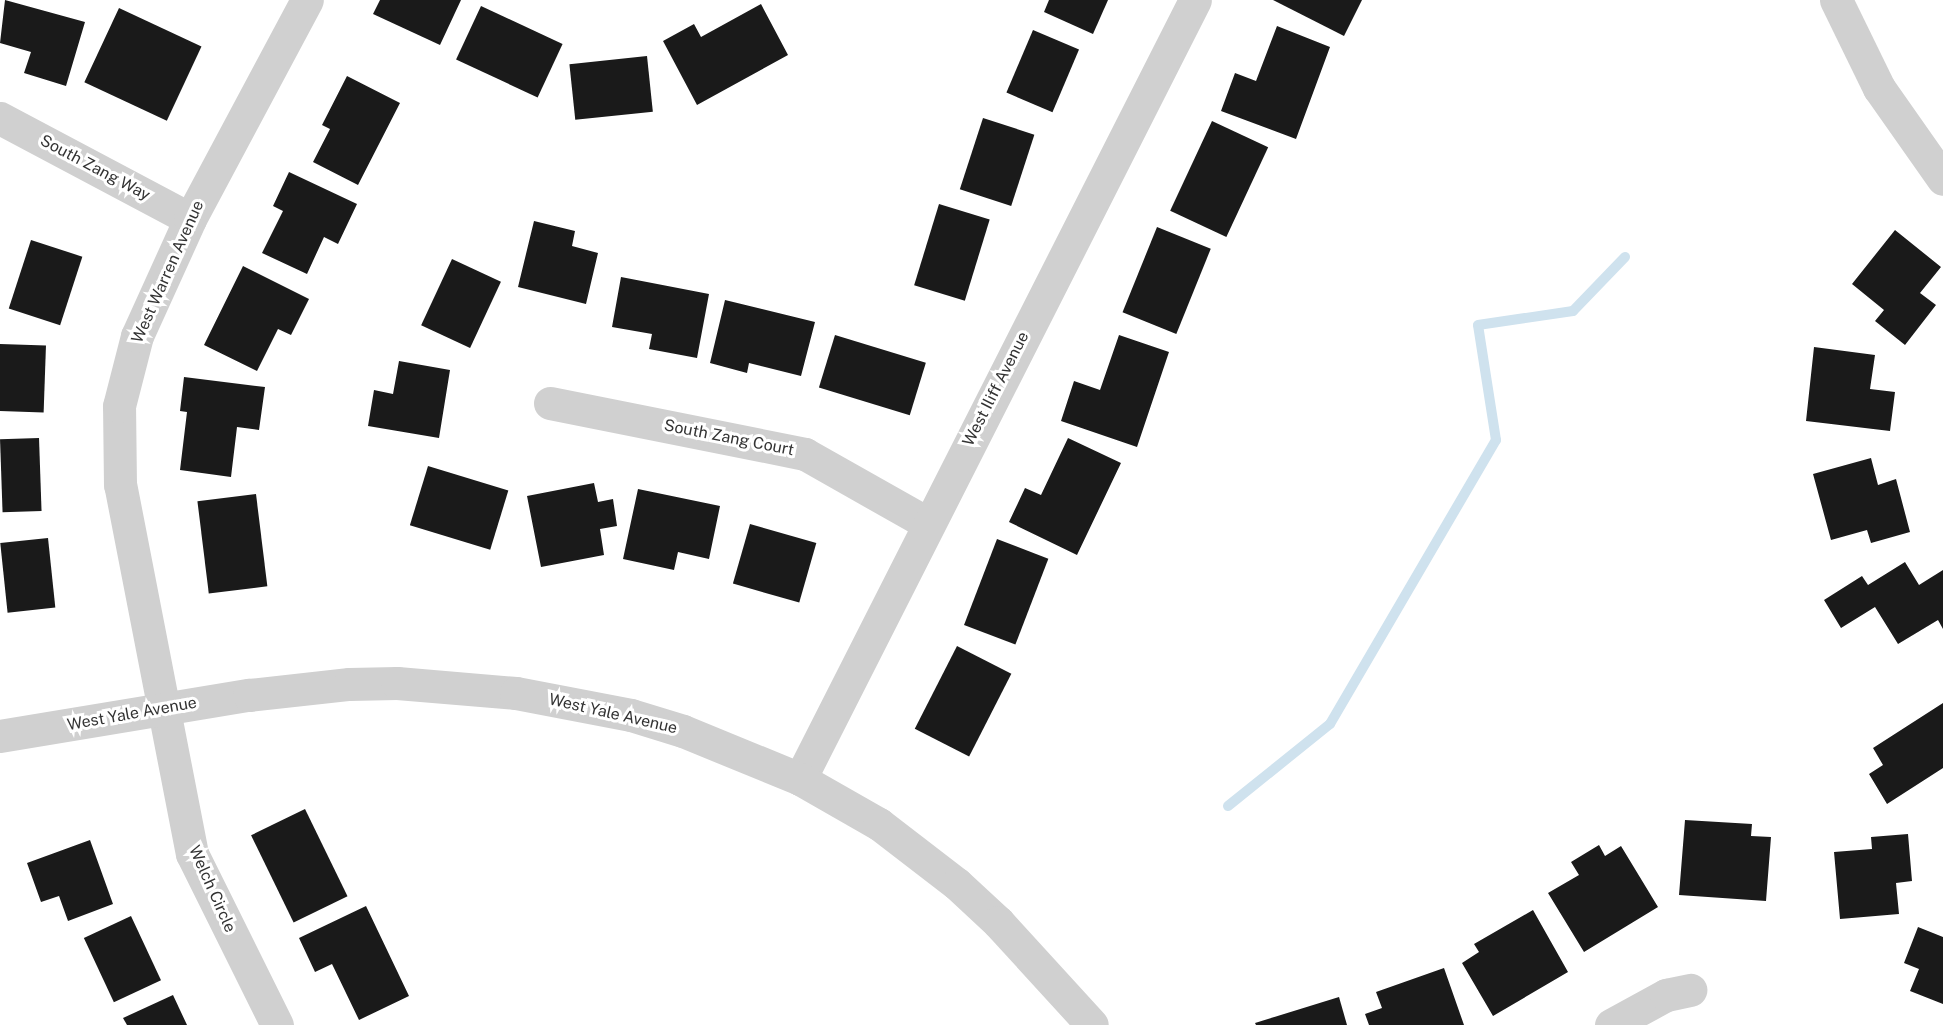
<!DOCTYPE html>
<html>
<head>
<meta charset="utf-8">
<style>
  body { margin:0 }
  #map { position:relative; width:1943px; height:1025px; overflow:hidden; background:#fff; font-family:"Public Sans",sans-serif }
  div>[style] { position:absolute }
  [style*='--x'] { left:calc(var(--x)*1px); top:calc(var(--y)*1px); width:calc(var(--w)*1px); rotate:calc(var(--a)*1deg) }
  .stream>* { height:10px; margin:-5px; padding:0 5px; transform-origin:5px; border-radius:5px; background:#cfe2ee }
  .building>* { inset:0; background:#1a1a1a; transform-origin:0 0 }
  .minor>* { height:33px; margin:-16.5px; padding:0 16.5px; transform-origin:16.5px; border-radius:16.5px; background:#d0d0d0 }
  .tertiary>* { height:33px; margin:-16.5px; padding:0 16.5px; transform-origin:16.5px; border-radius:16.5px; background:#d0d0d0 }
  span { translate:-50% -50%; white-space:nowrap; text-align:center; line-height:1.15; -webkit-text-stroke:6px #fff; paint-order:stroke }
  .street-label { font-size:16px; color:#333 }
</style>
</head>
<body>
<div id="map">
  <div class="stream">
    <i style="--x:1228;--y:806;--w:131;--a:-38.8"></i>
    <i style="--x:1330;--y:724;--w:329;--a:-59.7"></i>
    <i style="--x:1496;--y:440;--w:116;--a:-98.9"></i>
    <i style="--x:1478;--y:325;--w:96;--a:-8.4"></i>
    <i style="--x:1573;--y:311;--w:75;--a:-46.1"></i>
  </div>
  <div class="building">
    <i style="clip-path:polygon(5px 0,85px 22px,66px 86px,24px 73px,31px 52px,0 43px)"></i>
    <i style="clip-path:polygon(380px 0,461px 0,440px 45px,373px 14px)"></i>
    <i style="clip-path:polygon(1049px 0,1108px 0,1093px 34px,1044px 12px)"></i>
    <i style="clip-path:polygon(1273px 0,1362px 0,1344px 36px)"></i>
    <i style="clip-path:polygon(761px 4px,788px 55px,697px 105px,663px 41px,694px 24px,701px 37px)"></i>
    <i style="left:481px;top:6px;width:90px;height:59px;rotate:25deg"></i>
    <i style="left:119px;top:8px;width:91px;height:82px;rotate:25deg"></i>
    <i style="clip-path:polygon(1277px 26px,1330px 47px,1296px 139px,1221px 111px,1235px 73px,1256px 81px)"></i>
    <i style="left:1033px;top:30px;width:50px;height:68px;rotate:23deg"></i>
    <i style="left:647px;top:56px;width:56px;height:78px;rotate:84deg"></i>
    <i style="clip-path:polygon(347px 76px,400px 103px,358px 185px,313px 162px,330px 129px,322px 125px)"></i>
    <i style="left:983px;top:118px;width:54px;height:75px;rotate:18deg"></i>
    <i style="left:1212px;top:121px;width:62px;height:99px;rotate:25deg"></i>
    <i style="clip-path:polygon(289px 172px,357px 204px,338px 244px,324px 237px,307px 274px,262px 253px,283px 211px,273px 206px)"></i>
    <i style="left:939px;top:204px;width:53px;height:85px;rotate:17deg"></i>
    <i style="clip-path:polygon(534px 221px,575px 231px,572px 246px,598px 253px,586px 304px,518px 287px)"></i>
    <i style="left:1157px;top:227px;width:58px;height:92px;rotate:22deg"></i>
    <i style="clip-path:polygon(1895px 230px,1941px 267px,1920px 293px,1936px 305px,1905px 345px,1875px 321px,1884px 310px,1852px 284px)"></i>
    <i style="left:31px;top:240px;width:54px;height:72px;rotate:18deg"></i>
    <i style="left:452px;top:259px;width:54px;height:73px;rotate:25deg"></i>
    <i style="clip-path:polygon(243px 266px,309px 299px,291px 335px,278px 329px,257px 371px,204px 345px)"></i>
    <i style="clip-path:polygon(621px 277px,709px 294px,697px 358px,649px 349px,652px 334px,612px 327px)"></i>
    <i style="clip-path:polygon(725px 300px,815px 322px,801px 376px,749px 363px,747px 373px,710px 363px)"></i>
    <i style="left:835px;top:335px;width:95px;height:55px;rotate:17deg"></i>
    <i style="clip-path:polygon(1119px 335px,1169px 352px,1137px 447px,1061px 421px,1074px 381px,1100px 390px)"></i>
    <i style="left:0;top:344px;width:46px;height:67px;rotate:2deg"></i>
    <i style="clip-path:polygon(1814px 347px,1875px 355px,1870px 389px,1895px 392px,1890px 431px,1806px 421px)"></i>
    <i style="clip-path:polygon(399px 361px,450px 370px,439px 438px,368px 426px,374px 390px,393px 394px)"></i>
    <i style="clip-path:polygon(184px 377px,265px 387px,259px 430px,237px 427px,231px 477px,180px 470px,187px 412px,180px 411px)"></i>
    <i style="left:39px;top:438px;width:73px;height:39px;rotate:88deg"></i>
    <i style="clip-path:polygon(1068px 438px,1121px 463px,1077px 555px,1009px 522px,1025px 488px,1041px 495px)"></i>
    <i style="clip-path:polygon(1871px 458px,1878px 485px,1896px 479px,1910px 532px,1871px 543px,1867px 530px,1831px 540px,1813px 474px)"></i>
    <i style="left:428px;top:466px;width:84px;height:62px;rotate:17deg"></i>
    <i style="clip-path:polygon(594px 483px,598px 502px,613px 499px,617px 526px,600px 529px,604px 555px,541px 567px,527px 496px)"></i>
    <i style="clip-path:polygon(638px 489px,720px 506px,709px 559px,678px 552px,674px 570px,623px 559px)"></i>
    <i style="left:256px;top:494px;width:93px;height:59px;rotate:83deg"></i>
    <i style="left:750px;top:524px;width:69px;height:62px;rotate:16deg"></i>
    <i style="left:48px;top:538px;width:70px;height:48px;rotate:84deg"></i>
    <i style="left:997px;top:539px;width:55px;height:92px;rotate:21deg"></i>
    <i style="clip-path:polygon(1905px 562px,1919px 585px,1943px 570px,1943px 629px,1938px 620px,1898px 644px,1875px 607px,1841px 628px,1824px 600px,1862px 576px,1868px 585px)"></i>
    <i style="left:957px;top:646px;width:61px;height:93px;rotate:27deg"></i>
    <i style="clip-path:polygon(1943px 703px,1943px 768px,1887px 804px,1869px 774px,1883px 765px,1873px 748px)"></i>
    <i style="left:305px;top:809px;width:97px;height:60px;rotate:64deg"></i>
    <i style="clip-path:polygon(1685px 820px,1752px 824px,1751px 836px,1771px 837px,1766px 901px,1679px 895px)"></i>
    <i style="clip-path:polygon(1908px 834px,1912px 881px,1896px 883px,1899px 914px,1840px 919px,1834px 852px,1872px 849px,1871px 837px)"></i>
    <i style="clip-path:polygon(90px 840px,113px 904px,68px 921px,59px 896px,41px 902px,27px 863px)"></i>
    <i style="clip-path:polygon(1599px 845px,1605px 856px,1621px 846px,1658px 907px,1584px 952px,1548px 893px,1579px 875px,1571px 862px)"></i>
    <i style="clip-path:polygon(366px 906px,409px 996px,359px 1020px,332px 964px,315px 972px,299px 938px)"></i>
    <i style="clip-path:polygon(1533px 910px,1568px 972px,1493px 1016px,1462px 963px,1479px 952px,1474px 944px)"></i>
    <i style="left:131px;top:916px;width:71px;height:52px;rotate:65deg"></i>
    <i style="clip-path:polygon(1918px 927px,1943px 937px,1943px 1004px,1910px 991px,1919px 969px,1904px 963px)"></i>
    <i style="clip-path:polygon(1444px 968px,1464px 1025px,1369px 1025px,1365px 1014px,1382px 1008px,1376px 992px)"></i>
    <i style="clip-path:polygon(173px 995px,187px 1025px,127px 1025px,123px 1018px)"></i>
    <i style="clip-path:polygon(1339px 997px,1347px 1025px,1256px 1025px,1255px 1023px)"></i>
  </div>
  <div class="minor">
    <i style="--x:1836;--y:0;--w:98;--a:64"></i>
    <i style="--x:1879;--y:88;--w:111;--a:54.9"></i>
    <i style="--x:0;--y:118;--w:215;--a:28"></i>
    <i style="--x:550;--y:403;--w:260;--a:11.3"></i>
    <i style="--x:805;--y:454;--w:140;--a:29.5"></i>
    <i style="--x:800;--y:779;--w:873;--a:-63.11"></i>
    <i style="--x:277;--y:1025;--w:191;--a:-116.4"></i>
    <i style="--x:192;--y:854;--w:376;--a:-101"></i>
    <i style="--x:120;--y:485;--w:79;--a:-90.7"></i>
    <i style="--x:119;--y:406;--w:72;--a:-75.6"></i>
    <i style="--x:137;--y:336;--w:128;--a:-65.6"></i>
    <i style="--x:190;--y:219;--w:248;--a:-61.9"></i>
    <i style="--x:1611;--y:1025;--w:63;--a:-28.6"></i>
    <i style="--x:1666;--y:995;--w:25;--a:-12"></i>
  </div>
  <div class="tertiary">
    <i style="--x:0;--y:736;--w:252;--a:-9.4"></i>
    <i style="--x:249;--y:695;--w:101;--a:-6.3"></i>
    <i style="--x:349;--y:684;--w:48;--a:-1.2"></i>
    <i style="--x:397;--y:683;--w:119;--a:4.8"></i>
    <i style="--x:516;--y:693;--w:117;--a:10.8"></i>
    <i style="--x:631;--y:715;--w:54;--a:17.1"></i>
    <i style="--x:683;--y:731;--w:126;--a:22.3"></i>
    <i style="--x:800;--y:779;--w:91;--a:29.7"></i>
    <i style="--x:879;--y:824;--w:98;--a:37.6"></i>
    <i style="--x:957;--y:884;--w:56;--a:42.8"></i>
    <i style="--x:998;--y:922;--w:139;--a:47.6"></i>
  </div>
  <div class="street-label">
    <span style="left:95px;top:168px;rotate:28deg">South Zang Way</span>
    <span style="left:168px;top:272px;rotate:-66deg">West Warren Avenue</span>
    <span style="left:996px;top:389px;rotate:-63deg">West Iliff Avenue</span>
    <span style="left:729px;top:438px;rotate:11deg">South Zang Court</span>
    <span style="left:132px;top:714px;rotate:-10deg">West Yale Avenue</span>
    <span style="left:613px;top:714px;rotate:13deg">West Yale Avenue</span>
    <span style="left:212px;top:889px;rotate:66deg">Welch Circle</span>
  </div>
</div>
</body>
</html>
